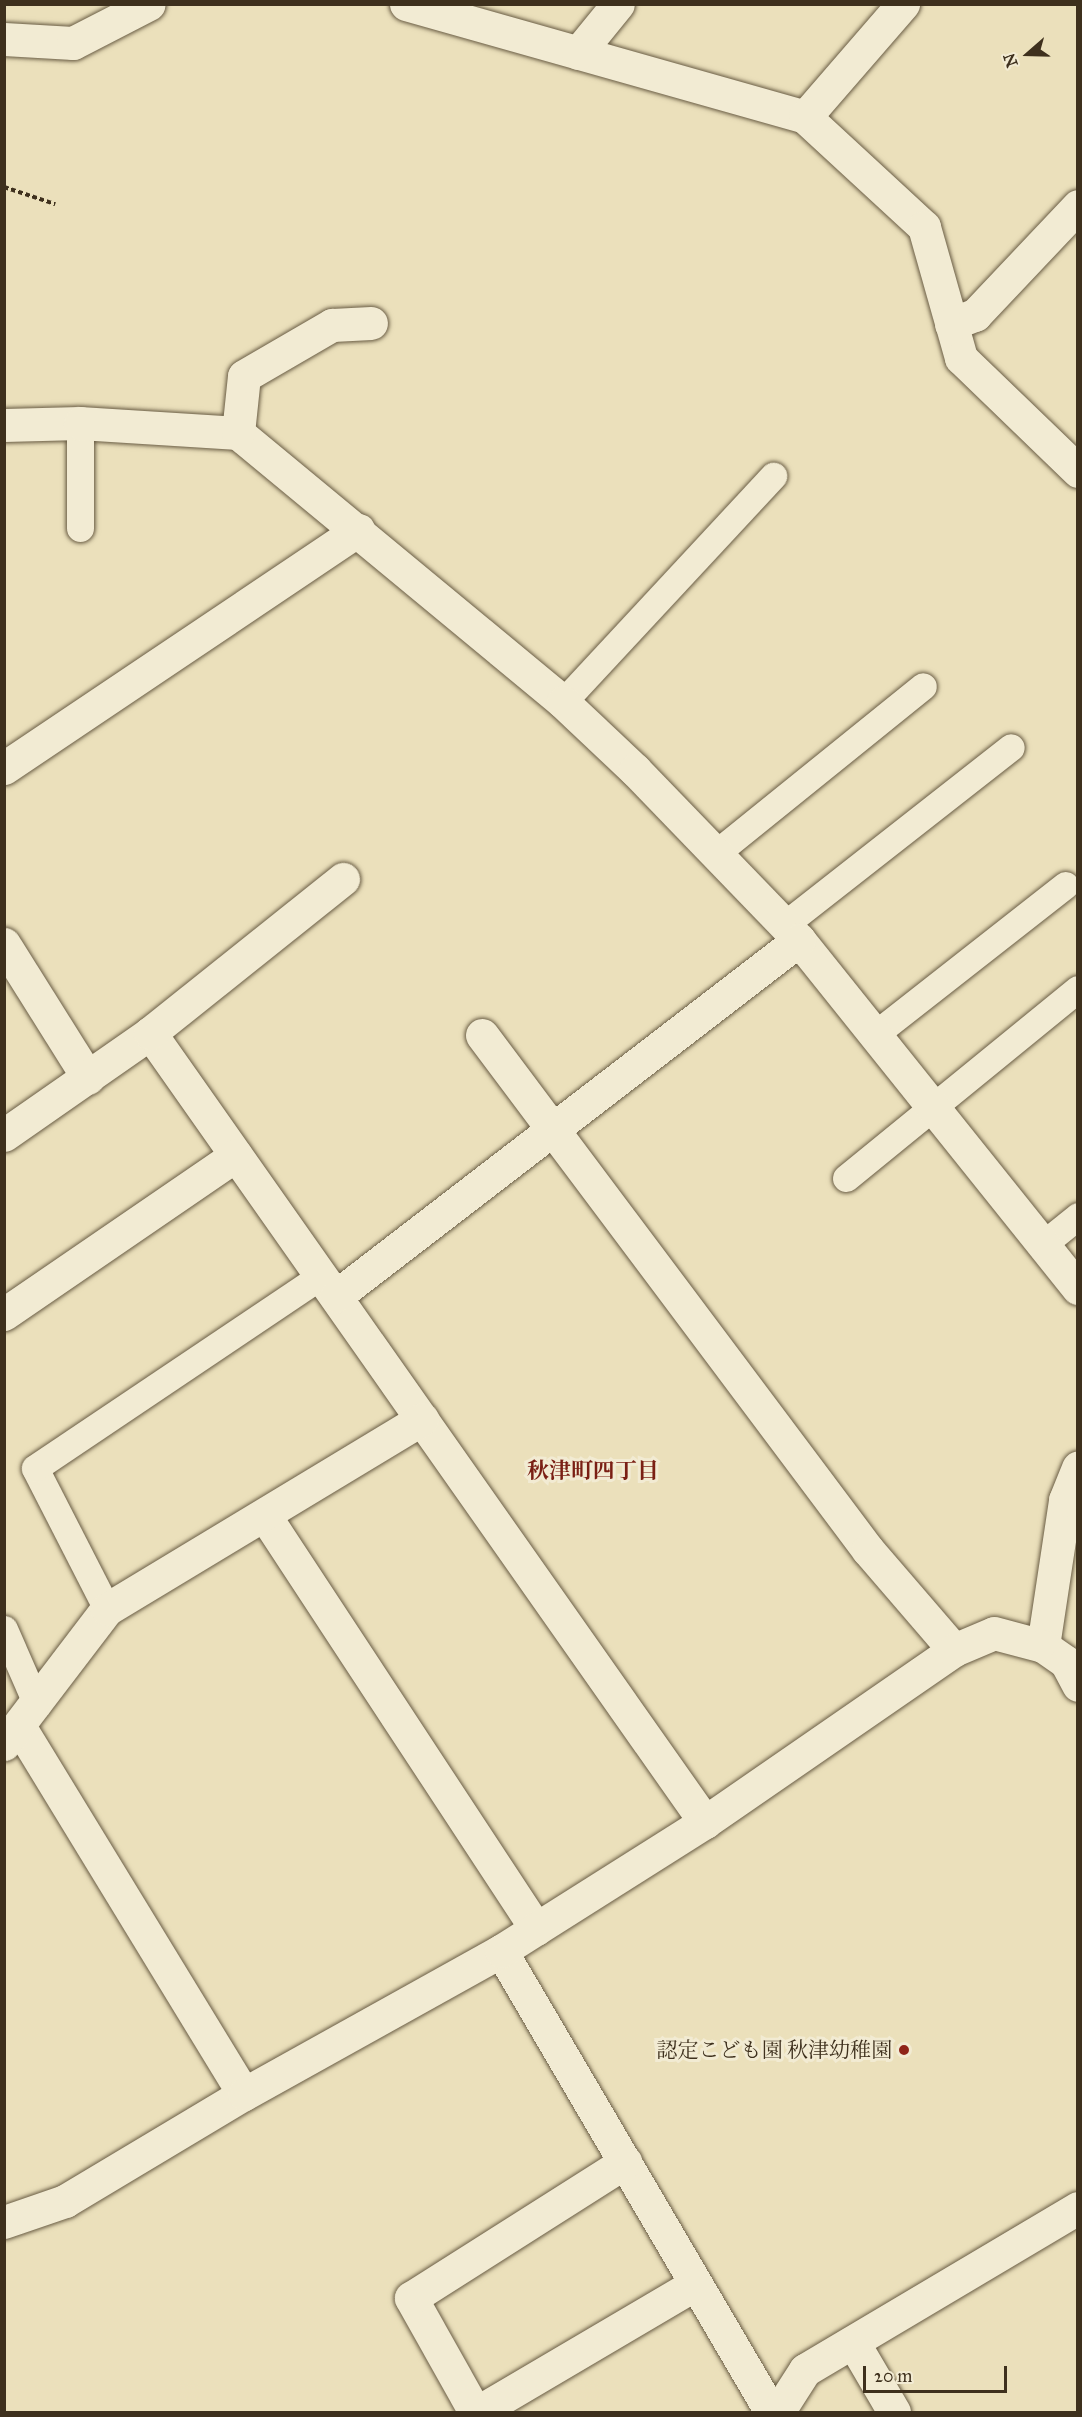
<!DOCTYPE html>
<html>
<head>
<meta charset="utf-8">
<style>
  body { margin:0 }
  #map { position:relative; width:1082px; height:2417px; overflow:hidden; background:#ebe0bb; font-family:"IM FELL Great Primer","Noto Serif JP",serif }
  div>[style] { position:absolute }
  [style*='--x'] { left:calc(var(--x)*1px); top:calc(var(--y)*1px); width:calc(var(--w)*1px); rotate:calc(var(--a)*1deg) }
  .path>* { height:4px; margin-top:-2px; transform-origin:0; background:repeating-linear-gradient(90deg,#3e301d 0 4.5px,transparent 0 7.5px) }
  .roads { filter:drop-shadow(0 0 2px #695c44) drop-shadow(0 0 2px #695c44) }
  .lane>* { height:27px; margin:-13.5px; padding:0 13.5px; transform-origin:13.5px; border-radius:13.5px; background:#f2ebd3 }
  .street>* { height:33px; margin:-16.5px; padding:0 16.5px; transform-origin:16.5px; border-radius:16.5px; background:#f2ebd3 }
  .secondary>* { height:33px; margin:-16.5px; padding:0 16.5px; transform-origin:16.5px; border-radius:16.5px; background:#f2ebd3 }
  .dots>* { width:16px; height:16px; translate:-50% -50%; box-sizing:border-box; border:3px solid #f2ebd3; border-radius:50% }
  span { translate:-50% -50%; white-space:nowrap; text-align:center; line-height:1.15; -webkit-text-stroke:6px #f2ebd3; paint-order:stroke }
  .poi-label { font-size:21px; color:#3e301d }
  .right { translate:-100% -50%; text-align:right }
  .neighbourhood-label { font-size:22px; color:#7a1f14; font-weight:700 }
  .frame { position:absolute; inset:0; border:6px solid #3e301d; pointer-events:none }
  .north { position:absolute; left:998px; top:24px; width:60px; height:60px; -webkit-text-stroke:4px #f2ebd3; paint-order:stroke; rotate:250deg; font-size:16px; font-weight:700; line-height:24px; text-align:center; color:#3e301d }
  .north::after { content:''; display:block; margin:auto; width:21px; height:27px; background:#3e301d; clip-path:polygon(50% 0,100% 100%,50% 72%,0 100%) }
  .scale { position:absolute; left:863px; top:2366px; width:144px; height:27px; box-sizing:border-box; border:3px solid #3e301d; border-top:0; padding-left:8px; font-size:18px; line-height:21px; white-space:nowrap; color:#3e301d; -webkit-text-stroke:4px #f2ebd3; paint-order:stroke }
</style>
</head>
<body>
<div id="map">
  <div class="path">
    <i style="--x:4;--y:187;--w:54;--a:18.4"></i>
  </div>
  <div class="roads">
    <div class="lane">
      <i style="--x:80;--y:423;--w:105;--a:90"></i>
      <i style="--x:563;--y:702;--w:309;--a:-47.1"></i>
      <i style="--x:715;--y:854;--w:267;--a:-38.9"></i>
      <i style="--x:784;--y:925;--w:288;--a:-38.1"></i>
      <i style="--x:874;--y:1035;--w:243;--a:-38.1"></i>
      <i style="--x:846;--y:1178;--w:299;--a:-39.2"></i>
      <i style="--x:1042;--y:1245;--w:46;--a:-38.9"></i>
      <i style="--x:107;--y:1609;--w:158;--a:-117.1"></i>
      <i style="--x:35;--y:1468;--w:344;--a:-33.9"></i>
      <i style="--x:4;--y:1629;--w:83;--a:66.5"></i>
    </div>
    <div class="street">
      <i style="--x:406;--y:4;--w:415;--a:15.8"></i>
      <i style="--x:805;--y:117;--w:162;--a:42.7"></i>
      <i style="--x:924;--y:227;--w:136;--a:74.2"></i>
      <i style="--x:961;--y:358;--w:163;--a:44"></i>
      <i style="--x:4;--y:39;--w:69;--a:3.3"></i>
      <i style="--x:73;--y:43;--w:85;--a:-27.2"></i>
      <i style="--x:578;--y:53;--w:63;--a:-50.8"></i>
      <i style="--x:805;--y:117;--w:150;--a:-49.1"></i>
      <i style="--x:951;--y:324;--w:26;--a:-21"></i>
      <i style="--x:975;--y:315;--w:150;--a:-46.6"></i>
      <i style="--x:4;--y:425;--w:76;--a:-1.5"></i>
      <i style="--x:80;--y:423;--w:158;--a:3.6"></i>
      <i style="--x:238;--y:433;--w:422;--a:39.6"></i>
      <i style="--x:563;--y:702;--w:99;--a:43.4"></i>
      <i style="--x:635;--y:770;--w:236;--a:46"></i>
      <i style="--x:799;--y:940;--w:446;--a:51.3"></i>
      <i style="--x:238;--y:433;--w:57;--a:-84"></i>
      <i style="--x:244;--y:376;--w:102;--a:-30.1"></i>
      <i style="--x:332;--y:325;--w:39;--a:-3"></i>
      <i style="--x:4;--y:768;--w:427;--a:-33.9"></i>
      <i style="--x:4;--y:944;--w:158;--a:57.9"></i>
      <i style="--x:150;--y:1033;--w:965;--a:54.88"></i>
      <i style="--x:482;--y:1035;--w:644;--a:53.15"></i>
      <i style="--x:868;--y:1550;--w:132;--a:49.3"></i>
      <i style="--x:4;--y:1135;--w:178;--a:-34.9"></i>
      <i style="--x:150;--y:1033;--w:247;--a:-38.6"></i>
      <i style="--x:336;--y:1296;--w:584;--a:-37.56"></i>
      <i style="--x:4;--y:1314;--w:281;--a:-34.4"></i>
      <i style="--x:265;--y:1516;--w:494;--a:56.7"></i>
      <i style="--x:1043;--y:1646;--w:148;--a:-81.4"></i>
      <i style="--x:1065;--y:1500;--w:35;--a:-68"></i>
      <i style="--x:19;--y:1726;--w:431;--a:58.6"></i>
      <i style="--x:4;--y:1744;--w:170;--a:-52.7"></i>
      <i style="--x:107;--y:1609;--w:368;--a:-31.1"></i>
      <i style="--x:501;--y:1951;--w:534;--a:59.64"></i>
      <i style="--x:853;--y:2342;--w:81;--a:59.6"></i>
      <i style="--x:475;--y:2412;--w:131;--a:-119.3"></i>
      <i style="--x:411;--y:2298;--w:254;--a:-32.4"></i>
      <i style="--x:478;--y:2412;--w:252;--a:-30.5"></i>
      <i style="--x:778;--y:2412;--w:50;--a:-57.3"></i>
      <i style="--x:805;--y:2370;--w:317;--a:-30.7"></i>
    </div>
    <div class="secondary">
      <i style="--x:4;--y:2222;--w:65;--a:-19"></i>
      <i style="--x:65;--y:2201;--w:209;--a:-30.9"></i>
      <i style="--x:244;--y:2094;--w:294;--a:-29.1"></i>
      <i style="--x:501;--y:1951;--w:241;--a:-32.3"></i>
      <i style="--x:705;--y:1822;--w:303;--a:-34.6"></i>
      <i style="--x:954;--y:1650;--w:43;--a:-23"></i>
      <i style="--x:994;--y:1633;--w:51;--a:14.9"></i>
      <i style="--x:1043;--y:1646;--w:28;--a:35"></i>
      <i style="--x:1066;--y:1662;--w:26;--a:62"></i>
    </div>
  </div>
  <div class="dots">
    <i style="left:904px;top:2050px;background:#8f2418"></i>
  </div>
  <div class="poi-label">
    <span class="right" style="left:892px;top:2050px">認定こども園 秋津幼稚園</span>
  </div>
  <div class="neighbourhood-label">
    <span style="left:593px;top:1471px">秋津町四丁目</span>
  </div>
  <div class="frame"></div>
  <div class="north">N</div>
  <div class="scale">20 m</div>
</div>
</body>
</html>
